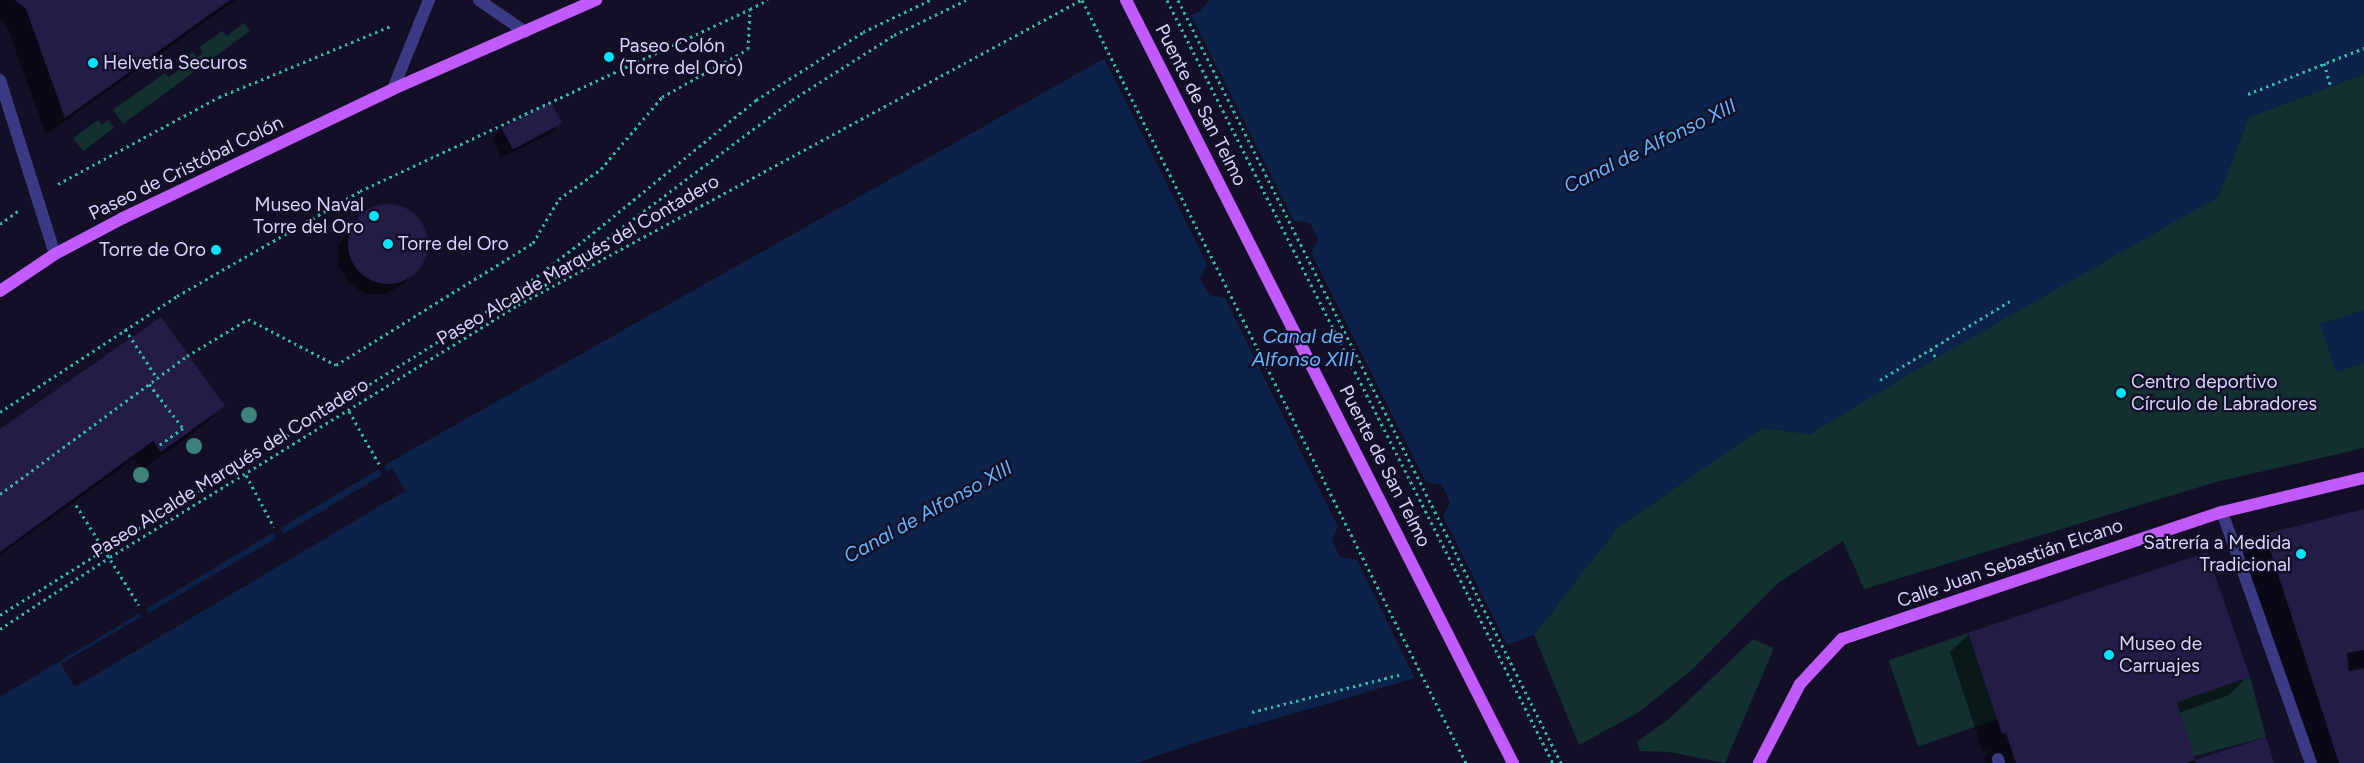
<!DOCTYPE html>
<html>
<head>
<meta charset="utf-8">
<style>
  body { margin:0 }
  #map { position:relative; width:2364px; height:763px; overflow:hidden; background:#130f26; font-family:Figtree,sans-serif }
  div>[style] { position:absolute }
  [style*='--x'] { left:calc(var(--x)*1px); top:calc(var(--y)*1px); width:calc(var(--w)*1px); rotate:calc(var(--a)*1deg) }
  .green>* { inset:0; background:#12302f; transform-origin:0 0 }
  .water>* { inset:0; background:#0c2248 }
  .pier>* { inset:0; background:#130f26 }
  .shadow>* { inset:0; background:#0007 }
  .building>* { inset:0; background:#241b47; transform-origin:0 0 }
  .round { border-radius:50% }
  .path>* { height:3px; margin-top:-1.5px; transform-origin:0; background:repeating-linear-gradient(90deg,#2fb8b0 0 2.5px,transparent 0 6.5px) }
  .minor>* { height:12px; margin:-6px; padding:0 6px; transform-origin:6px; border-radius:6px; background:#3d3a85 }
  .major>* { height:12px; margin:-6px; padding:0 6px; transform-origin:6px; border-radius:6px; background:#c25bff }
  .trees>* { width:16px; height:16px; margin:-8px; border-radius:50%; background:#3d827b }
  .dots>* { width:14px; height:14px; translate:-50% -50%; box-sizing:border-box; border:2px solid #130f26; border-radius:50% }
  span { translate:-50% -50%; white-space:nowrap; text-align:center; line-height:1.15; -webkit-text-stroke:4.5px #130f26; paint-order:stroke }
  .poi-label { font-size:19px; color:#d9d4ff }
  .left { translate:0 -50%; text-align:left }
  .right { translate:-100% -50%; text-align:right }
  .street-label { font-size:19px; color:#d9d4ff }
  .water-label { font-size:20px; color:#62b6ff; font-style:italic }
</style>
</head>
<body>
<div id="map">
  <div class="green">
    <i style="clip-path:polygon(244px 23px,250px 31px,123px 124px,113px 110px,165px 73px,169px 77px,180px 69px,176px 64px,193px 52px,197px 57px,203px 53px,200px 47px,222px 31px,227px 36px)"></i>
    <i style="clip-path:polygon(2364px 74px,2364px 448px,2216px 482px,1864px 589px,1843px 541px,1778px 583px,1691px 671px,1636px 714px,1579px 745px,1534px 635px,1617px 528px,1762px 428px,1810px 434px,2072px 275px,2218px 197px,2249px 117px)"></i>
    <i style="clip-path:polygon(98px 120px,102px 125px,108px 120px,114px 128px,83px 151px,73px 138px)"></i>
    <i style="left:1968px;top:633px;width:91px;height:84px;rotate:71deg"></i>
    <i style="clip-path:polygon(1753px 639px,1774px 648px,1725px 763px,1669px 752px,1640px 751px,1637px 742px,1670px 718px)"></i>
    <i style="left:2250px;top:677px;width:62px;height:77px;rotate:75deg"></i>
  </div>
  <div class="water">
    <i style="clip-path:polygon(1210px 0,2364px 0,2364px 74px,2249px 117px,2218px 197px,1936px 358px,1810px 434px,1762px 428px,1617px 528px,1534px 635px,1415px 678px,1193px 743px,1137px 763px,0 763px,0 697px,402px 455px,1096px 63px,1200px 11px)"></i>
    <i style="clip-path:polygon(2364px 310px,2364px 363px,2336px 372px,2320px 324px)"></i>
  </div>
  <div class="pier">
    <i style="clip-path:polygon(1190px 13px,1294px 221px,1310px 223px,1318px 239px,1311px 253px,1426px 482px,1442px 485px,1450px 502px,1443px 516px,1509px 649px,1416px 681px,1357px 560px,1340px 557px,1332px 540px,1338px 527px,1225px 298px,1209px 295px,1200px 278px,1207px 264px,1103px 56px)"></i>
    <i style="clip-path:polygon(383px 464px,387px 471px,393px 469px,405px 491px,75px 687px,61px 664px,141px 617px,138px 610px,144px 606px,149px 613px,276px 538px,272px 530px,279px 526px,284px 534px,382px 475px,377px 467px)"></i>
  </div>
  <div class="shadow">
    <i style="clip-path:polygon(0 0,236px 0,46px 135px,7px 27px,0 21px)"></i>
    <i style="clip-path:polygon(560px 123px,550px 134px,501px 158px,492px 139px,502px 128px)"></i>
    <i style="clip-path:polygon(379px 206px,399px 206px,417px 217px,427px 235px,426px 255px,404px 284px,386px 294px,366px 294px,348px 283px,338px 264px,339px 244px,361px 215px)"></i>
    <i style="clip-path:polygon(223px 406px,205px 424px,142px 470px,134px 459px,0 555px,0 430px)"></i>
    <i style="clip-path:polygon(2364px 512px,2364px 667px,2351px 670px,2364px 670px,2364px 763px,2309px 763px,2242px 558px,2265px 535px)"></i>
    <i style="clip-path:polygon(1969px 634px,2248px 676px,2229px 695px,2179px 713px,2194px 762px,2266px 739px,2274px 763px,1985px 763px,1984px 757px,1991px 749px,1983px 752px,1950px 652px)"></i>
  </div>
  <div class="building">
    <i style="clip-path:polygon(15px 0,230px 0,65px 118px,26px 9px)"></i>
    <i style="left:551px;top:102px;width:24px;height:56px;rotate:62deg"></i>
    <i class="round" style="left:348px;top:204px;width:80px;height:80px"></i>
    <i style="clip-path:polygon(161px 317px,225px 406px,161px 452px,153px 441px,0 552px,0 429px)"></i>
    <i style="clip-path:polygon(2364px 509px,2364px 650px,2347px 653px,2349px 671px,2364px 669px,2364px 763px,2339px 763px,2265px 534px)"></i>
    <i style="clip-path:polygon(2207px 552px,2250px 677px,2177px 702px,2195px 760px,2186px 763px,2016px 763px,2006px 733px,2002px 734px,1968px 633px)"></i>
    <i style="clip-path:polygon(2266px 737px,2274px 763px,2196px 763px,2195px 760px)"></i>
  </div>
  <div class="path">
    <i style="--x:1082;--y:0;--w:854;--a:63.28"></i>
    <i style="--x:1167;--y:0;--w:855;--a:63.17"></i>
    <i style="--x:1178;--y:0;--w:854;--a:63.34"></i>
    <i style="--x:2324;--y:63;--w:25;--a:74"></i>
    <i style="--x:2248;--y:94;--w:125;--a:-21.6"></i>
    <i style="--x:58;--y:184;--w:183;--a:-28.4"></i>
    <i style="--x:219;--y:97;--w:188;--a:-22.5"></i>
    <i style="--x:0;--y:224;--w:22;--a:-36"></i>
    <i style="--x:529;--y:297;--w:329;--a:-36.8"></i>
    <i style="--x:792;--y:100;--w:121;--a:-32.5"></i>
    <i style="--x:894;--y:35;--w:80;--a:-25.9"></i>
    <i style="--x:125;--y:329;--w:59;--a:56.9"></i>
    <i style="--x:1930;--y:349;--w:11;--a:56"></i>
    <i style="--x:1880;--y:380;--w:156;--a:-31.3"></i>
    <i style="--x:149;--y:384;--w:56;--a:52.3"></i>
    <i style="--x:183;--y:428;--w:32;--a:144"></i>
    <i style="--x:349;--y:411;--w:61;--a:60.5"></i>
    <i style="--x:0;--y:412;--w:212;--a:-33.2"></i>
    <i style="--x:177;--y:296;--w:211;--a:-29.8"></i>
    <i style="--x:360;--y:191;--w:430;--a:-25"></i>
    <i style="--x:246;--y:475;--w:59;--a:61.7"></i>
    <i style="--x:0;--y:494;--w:232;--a:-36.4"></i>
    <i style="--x:187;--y:356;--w:71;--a:-31.2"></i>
    <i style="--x:248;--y:319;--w:99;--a:27.6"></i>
    <i style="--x:336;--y:365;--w:232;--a:-31.8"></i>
    <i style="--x:533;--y:243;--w:51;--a:-59.4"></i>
    <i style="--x:559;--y:199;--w:52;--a:-35.5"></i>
    <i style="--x:601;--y:169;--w:94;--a:-49.7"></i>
    <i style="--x:662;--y:97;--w:98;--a:-29.2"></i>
    <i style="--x:748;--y:49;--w:40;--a:-87.1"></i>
    <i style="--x:750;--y:9;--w:20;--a:-27"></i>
    <i style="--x:76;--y:505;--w:118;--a:57.8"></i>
    <i style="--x:0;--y:615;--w:602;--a:-31.98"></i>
    <i style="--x:511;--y:296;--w:97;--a:-37.5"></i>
    <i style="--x:588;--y:237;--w:217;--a:-39.2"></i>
    <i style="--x:756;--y:100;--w:127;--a:-32.4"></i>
    <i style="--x:863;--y:32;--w:74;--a:-25.5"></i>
    <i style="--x:0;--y:629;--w:131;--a:-33.2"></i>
    <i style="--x:110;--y:557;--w:480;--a:-31.7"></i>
    <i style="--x:518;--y:305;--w:640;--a:-28.45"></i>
    <i style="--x:1252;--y:712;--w:155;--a:-14.2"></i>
  </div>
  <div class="minor">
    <i style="--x:479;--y:0;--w:56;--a:34.8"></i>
    <i style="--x:0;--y:80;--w:182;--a:72.5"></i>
    <i style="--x:393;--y:89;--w:96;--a:-68"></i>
    <i style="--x:2222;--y:512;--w:266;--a:70.5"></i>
    <i style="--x:1998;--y:759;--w:4;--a:76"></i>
  </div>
  <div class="major">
    <i style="--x:1126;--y:0;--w:856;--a:63.11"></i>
    <i style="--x:0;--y:291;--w:66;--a:-33.9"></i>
    <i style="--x:55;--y:254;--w:77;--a:-27.9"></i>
    <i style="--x:123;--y:218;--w:299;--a:-25.5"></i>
    <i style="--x:393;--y:89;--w:222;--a:-23.7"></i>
    <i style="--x:1759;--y:763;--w:89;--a:-62.6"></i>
    <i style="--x:1800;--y:684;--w:62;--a:-47"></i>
    <i style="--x:1842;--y:639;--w:401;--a:-18.5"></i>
    <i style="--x:2222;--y:512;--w:146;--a:-13.5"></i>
  </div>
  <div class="trees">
    <i style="left:249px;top:415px"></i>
    <i style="left:194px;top:446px"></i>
    <i style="left:141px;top:475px"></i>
  </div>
  <div class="dots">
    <i style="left:609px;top:57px;background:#00e5ff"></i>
    <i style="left:93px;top:63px;background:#00e5ff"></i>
    <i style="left:374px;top:216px;background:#00e5ff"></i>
    <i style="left:388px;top:244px;background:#00e5ff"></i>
    <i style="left:216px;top:250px;background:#00e5ff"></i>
    <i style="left:2121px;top:393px;background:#00e5ff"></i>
    <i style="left:2301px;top:554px;background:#00e5ff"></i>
    <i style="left:2109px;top:655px;background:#00e5ff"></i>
  </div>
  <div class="poi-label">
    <span class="left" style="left:619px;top:57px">Paseo Colón<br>(Torre del Oro)</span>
    <span class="left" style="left:103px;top:63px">Helvetia Securos</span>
    <span class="right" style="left:364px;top:216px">Museo Naval<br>Torre del Oro</span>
    <span class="left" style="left:398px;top:244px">Torre del Oro</span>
    <span class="right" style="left:206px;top:250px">Torre de Oro</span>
    <span class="left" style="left:2131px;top:393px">Centro deportivo<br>Círculo de Labradores</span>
    <span class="right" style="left:2291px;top:554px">Satrería a Medida<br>Tradicional</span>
    <span class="left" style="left:2119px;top:655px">Museo de<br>Carruajes</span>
  </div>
  <div class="street-label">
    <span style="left:1201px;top:105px;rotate:63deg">Puente de San Telmo</span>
    <span style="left:186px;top:168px;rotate:-26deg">Paseo de Cristóbal Colón</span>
    <span style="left:578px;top:260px;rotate:-30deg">Paseo Alcalde Marqués del Contadero</span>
    <span style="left:1385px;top:466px;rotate:63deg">Puente de San Telmo</span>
    <span style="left:230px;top:468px;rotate:-32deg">Paseo Alcalde Marqués del Contadero</span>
    <span style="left:2010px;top:563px;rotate:-19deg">Calle Juan Sebastián Elcano</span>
  </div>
  <div class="water-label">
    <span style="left:1650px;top:146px;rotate:-26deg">Canal de Alfonso XIII</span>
    <span style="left:1303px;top:348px">Canal de<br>Alfonso XIII</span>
    <span style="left:928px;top:512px;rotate:-29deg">Canal de Alfonso XIII</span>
  </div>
</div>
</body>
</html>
